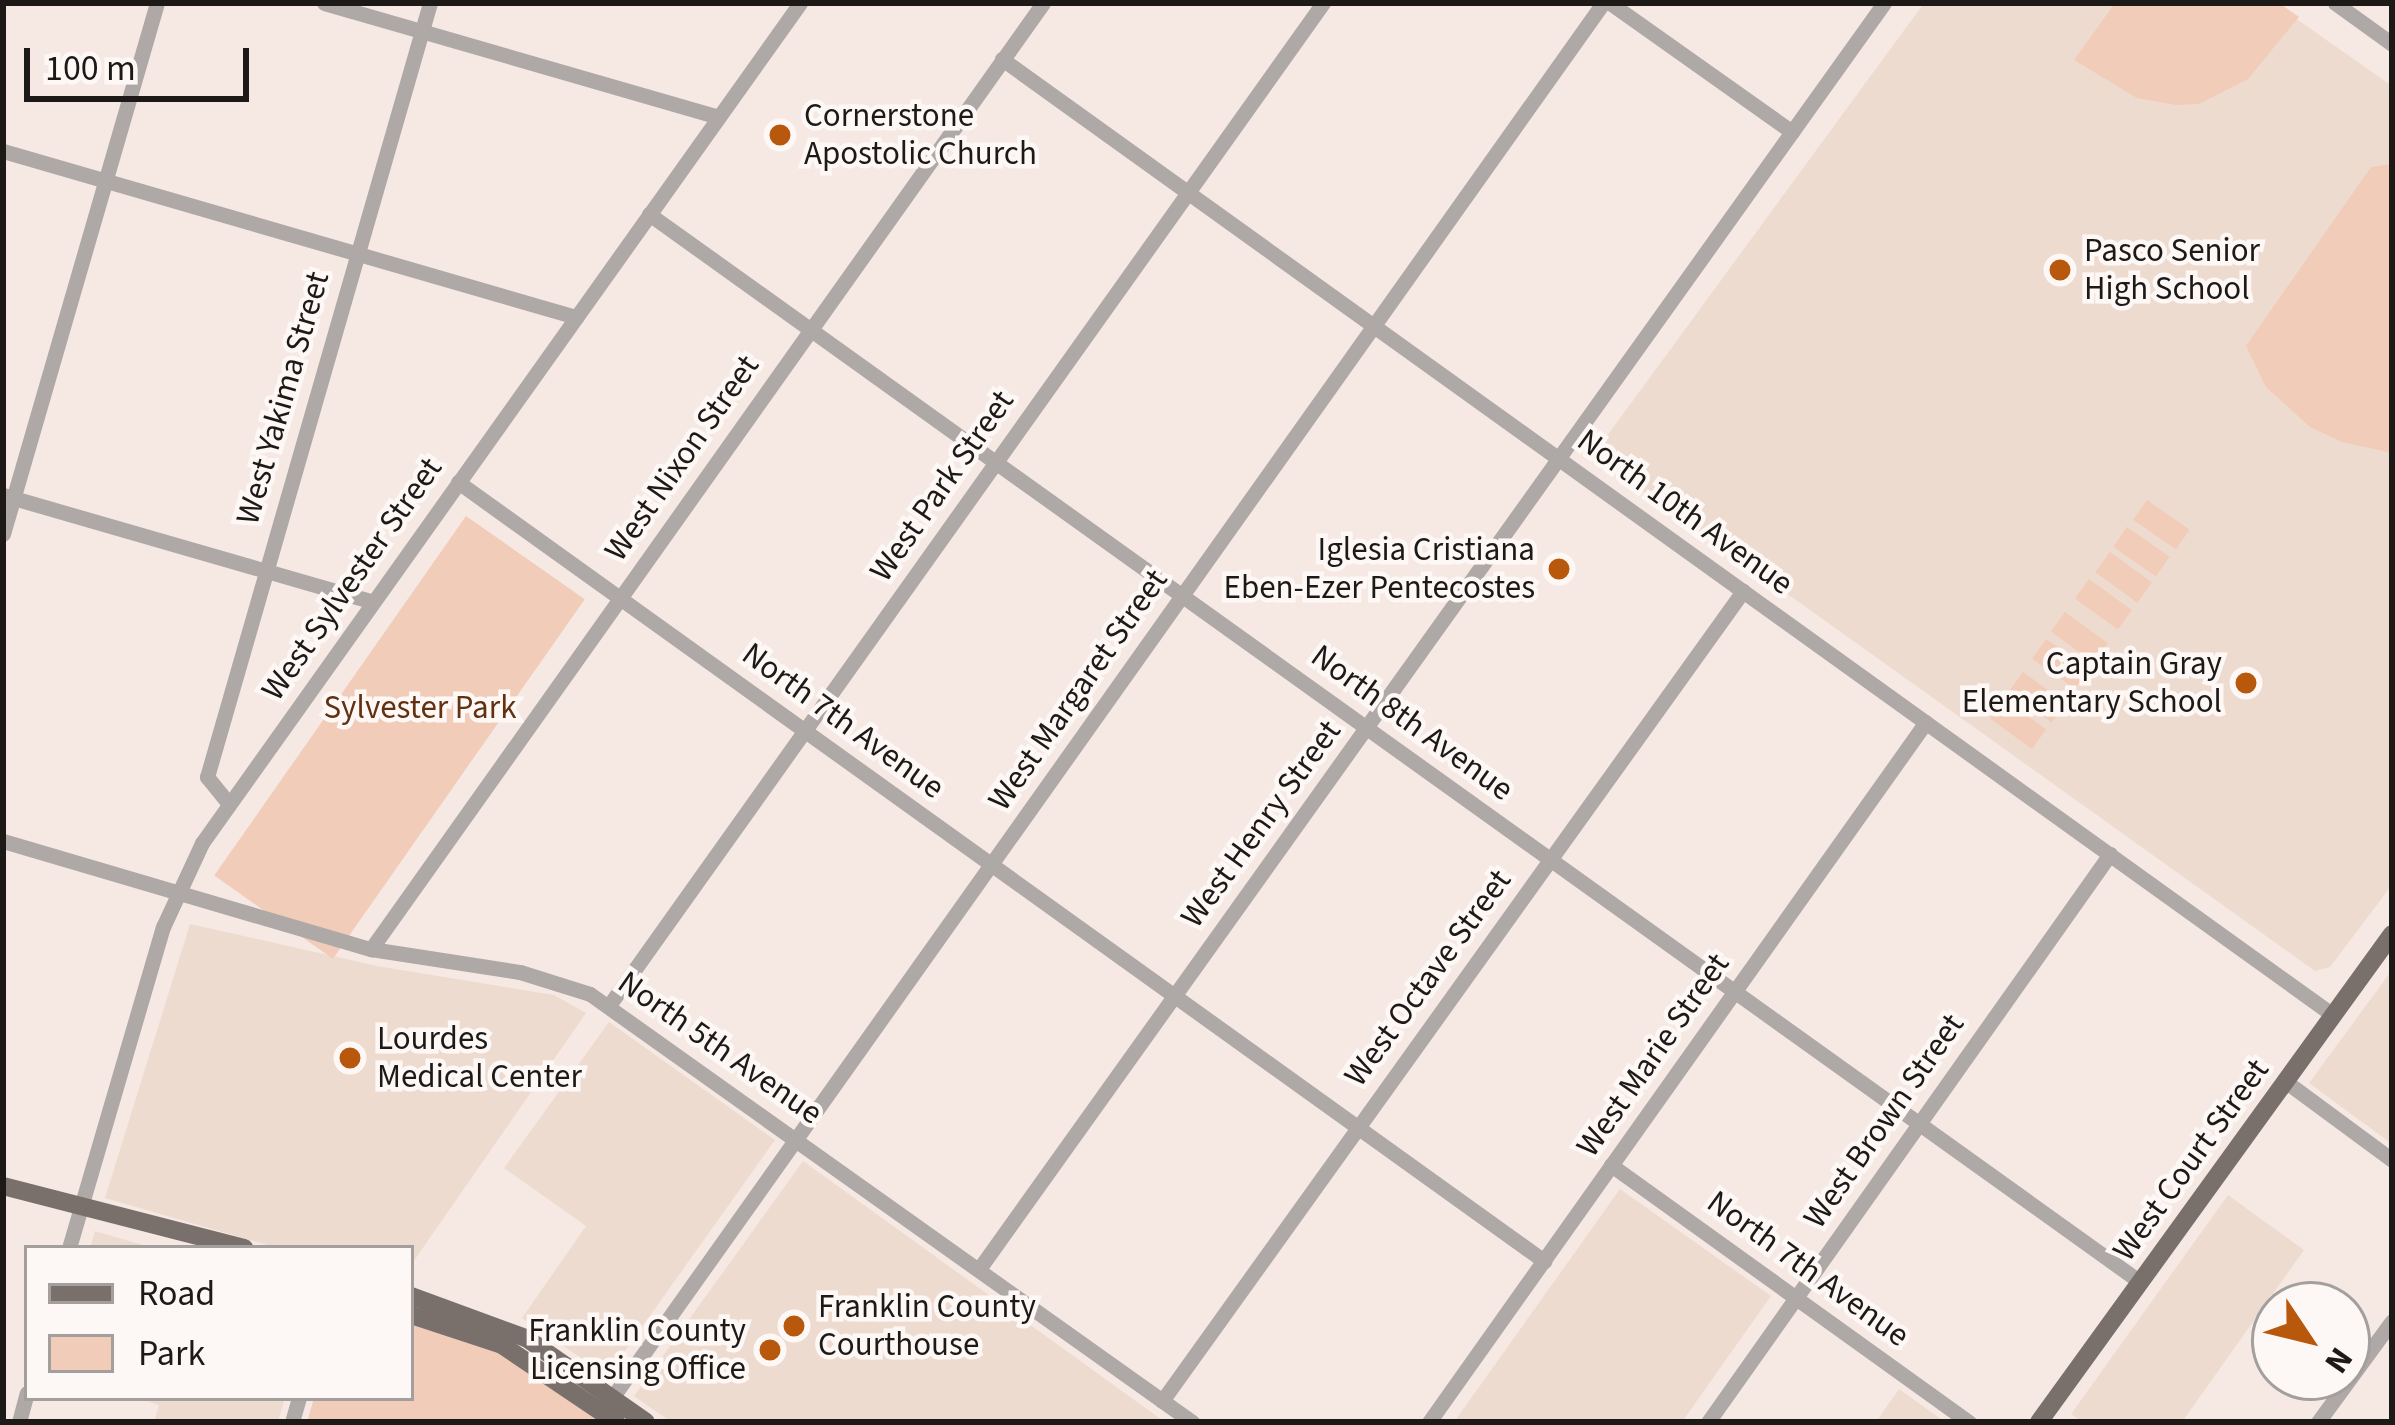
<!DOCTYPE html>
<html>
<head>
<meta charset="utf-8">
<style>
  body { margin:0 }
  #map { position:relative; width:2395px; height:1425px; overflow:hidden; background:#f6e9e3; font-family:"Source Sans 3",sans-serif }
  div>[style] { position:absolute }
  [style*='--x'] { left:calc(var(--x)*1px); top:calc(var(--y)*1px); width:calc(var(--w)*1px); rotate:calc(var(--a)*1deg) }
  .built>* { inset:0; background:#eedbd0 }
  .green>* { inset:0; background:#f1ccb8; transform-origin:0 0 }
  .minor>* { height:15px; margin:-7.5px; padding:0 7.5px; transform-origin:7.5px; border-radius:7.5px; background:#aea8a6 }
  .major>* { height:18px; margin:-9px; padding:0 9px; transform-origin:9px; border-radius:9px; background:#7a706b }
  .dots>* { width:33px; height:33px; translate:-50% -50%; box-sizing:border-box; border:6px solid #fdf8f5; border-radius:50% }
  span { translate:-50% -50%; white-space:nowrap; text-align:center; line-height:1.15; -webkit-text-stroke:9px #fdf8f5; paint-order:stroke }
  .poi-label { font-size:33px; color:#1d1916 }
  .left { translate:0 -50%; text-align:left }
  .right { translate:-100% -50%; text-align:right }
  .street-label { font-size:33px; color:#1d1916 }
  .park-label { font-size:33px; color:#613111 }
  .frame { position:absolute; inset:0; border:6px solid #1d1916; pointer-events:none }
  .legend { position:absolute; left:24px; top:1245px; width:390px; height:156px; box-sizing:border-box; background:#fdf8f5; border:3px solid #a39f9c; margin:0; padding:15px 21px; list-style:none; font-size:36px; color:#1d1916 }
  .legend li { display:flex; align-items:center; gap:24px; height:60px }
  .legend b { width:60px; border:3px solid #a39f9c }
  .north { position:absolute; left:2251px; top:1281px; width:120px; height:120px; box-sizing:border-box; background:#fdf8f5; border:3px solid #a39f9c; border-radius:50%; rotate:125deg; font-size:33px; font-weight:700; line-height:48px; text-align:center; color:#1d1916 }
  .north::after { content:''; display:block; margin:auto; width:42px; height:54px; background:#b7580c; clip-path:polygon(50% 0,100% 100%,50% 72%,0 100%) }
  .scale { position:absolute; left:24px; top:48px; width:225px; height:54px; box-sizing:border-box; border:6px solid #1d1916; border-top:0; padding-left:15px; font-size:36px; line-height:42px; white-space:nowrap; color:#1d1916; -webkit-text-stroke:9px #fdf8f5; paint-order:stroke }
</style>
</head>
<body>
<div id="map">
  <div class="built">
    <i style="clip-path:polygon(1924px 3px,2274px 3px,2392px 86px,2392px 885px,2330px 967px,2315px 971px,1593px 455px)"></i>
    <i style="clip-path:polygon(190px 924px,377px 966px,554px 995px,586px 1013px,411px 1265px,411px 1248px,278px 1248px,105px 1198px)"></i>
    <i style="clip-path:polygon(2392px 970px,2392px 1144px,2309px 1083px)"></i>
    <i style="clip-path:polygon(609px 1022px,775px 1140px,607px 1376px,522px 1318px,586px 1226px,504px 1168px)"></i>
    <i style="clip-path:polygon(803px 1161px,1165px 1422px,671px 1422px,634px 1396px)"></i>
    <i style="clip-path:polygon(1620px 1189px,1771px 1296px,1682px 1422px,1454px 1422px)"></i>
    <i style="clip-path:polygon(2228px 1195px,2304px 1250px,2182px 1422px,2082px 1422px,2071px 1414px)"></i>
    <i style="clip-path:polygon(95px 1231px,153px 1248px,90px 1248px)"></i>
    <i style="clip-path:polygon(1899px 1389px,1945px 1422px,1876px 1422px)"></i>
    <i style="clip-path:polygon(138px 1398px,285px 1398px,278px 1422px,154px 1422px,159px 1405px)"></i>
  </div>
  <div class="green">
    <i style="clip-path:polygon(2115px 3px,2279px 3px,2299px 17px,2248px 79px,2199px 104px,2176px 105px,2137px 98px,2074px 60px)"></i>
    <i style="clip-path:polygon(2392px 164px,2392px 453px,2342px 442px,2310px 427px,2266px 387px,2246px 346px,2371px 167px)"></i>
    <i style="left:2147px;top:500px;width:52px;height:24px;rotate:35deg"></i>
    <i style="left:466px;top:516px;width:145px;height:439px;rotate:35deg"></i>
    <i style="left:2127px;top:527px;width:52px;height:24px;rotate:35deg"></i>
    <i style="left:2110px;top:552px;width:52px;height:25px;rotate:36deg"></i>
    <i style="left:2089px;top:579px;width:53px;height:24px;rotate:36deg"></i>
    <i style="left:2065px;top:612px;width:53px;height:24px;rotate:36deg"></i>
    <i style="left:2046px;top:639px;width:52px;height:24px;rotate:35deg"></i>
    <i style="left:2023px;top:672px;width:53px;height:24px;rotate:36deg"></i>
    <i style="left:2004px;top:699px;width:52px;height:24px;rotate:36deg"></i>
    <i style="clip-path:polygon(411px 1323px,501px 1352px,604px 1422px,307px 1422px,314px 1398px,411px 1398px)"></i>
  </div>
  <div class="minor">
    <i style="--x:324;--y:3;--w:410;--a:16.1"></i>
    <i style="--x:1610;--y:3;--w:223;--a:35.3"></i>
    <i style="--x:2335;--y:3;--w:70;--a:35.7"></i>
    <i style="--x:1002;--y:59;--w:1639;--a:35.69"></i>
    <i style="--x:3;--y:151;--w:597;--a:16.16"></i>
    <i style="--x:649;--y:214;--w:1834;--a:35.61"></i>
    <i style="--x:458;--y:482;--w:1337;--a:35.65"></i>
    <i style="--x:3;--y:495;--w:385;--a:16.1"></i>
    <i style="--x:3;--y:534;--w:553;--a:-73.83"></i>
    <i style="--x:229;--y:804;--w:35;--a:-129"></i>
    <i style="--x:207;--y:777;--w:805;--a:-73.93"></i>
    <i style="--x:3;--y:841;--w:384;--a:16.4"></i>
    <i style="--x:371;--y:949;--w:151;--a:8.8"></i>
    <i style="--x:520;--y:972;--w:73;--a:17.4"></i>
    <i style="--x:590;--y:994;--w:739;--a:35.41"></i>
    <i style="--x:371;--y:949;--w:1160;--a:-54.61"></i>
    <i style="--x:610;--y:1004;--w:1229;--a:-54.54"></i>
    <i style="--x:2285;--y:1081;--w:133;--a:36.4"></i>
    <i style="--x:1611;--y:1165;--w:441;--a:35.7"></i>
    <i style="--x:69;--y:1248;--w:334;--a:-73.7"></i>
    <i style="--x:163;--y:927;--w:93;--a:-65.1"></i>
    <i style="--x:202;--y:843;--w:1031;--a:-54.55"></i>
    <i style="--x:979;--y:1269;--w:1556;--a:-54.44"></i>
    <i style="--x:1162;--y:1401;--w:997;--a:-54.35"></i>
    <i style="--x:607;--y:1405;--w:1720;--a:-54.61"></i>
    <i style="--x:19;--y:1422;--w:30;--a:-75"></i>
    <i style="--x:292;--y:1422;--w:25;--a:-74"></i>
    <i style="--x:1429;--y:1422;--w:858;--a:-54.63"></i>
    <i style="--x:1708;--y:1422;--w:696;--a:-54.71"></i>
    <i style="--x:2318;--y:1422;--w:125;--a:-53.8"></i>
  </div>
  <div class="major">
    <i style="--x:3;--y:1186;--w:249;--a:14.4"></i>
    <i style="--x:411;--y:1296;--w:122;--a:20.1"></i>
    <i style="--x:526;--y:1338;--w:146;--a:35"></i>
    <i style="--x:411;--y:1315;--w:96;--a:18.2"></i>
    <i style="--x:502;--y:1345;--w:138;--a:34"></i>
    <i style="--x:2039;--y:1422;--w:602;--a:-54.12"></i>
  </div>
  <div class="dots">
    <i style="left:780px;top:135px;background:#b7580c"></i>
    <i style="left:2060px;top:270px;background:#b7580c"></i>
    <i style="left:1559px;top:569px;background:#b7580c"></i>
    <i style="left:2246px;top:683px;background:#b7580c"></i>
    <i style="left:350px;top:1058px;background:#b7580c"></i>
    <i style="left:794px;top:1326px;background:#b7580c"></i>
    <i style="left:770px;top:1350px;background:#b7580c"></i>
  </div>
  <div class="poi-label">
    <span class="left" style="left:804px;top:135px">Cornerstone<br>Apostolic Church</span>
    <span class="left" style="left:2084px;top:270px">Pasco Senior<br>High School</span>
    <span class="right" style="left:1535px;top:569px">Iglesia Cristiana<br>Eben-Ezer Pentecostes</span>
    <span class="right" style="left:2222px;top:683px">Captain Gray<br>Elementary School</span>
    <span class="left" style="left:377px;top:1058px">Lourdes<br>Medical Center</span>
    <span class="left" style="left:818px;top:1326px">Franklin County<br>Courthouse</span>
    <span class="right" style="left:746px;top:1350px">Franklin County<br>Licensing Office</span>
  </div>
  <div class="street-label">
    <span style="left:283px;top:398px;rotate:-74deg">West Yakima Street</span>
    <span style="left:682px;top:458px;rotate:-55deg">West Nixon Street</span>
    <span style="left:942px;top:486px;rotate:-55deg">West Park Street</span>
    <span style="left:1685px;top:512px;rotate:36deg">North 10th Avenue</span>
    <span style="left:352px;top:579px;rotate:-55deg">West Sylvester Street</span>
    <span style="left:1078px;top:690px;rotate:-55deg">West Margaret Street</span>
    <span style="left:843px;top:721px;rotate:36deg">North 7th Avenue</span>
    <span style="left:1412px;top:723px;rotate:36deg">North 8th Avenue</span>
    <span style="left:1261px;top:824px;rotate:-54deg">West Henry Street</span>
    <span style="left:1428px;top:978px;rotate:-54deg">West Octave Street</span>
    <span style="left:720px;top:1048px;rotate:35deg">North 5th Avenue</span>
    <span style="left:1653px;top:1055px;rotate:-55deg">West Marie Street</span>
    <span style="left:1884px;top:1121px;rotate:-55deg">West Brown Street</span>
    <span style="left:2191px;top:1160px;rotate:-54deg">West Court Street</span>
    <span style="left:1808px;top:1269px;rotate:36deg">North 7th Avenue</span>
  </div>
  <div class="park-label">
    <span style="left:420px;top:708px">Sylvester Park</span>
  </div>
  <div class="frame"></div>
  <ul class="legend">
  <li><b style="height:15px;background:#7a706b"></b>Road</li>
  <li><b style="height:33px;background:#f1ccb8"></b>Park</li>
  </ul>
  <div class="north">N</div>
  <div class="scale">100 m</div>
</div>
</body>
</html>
